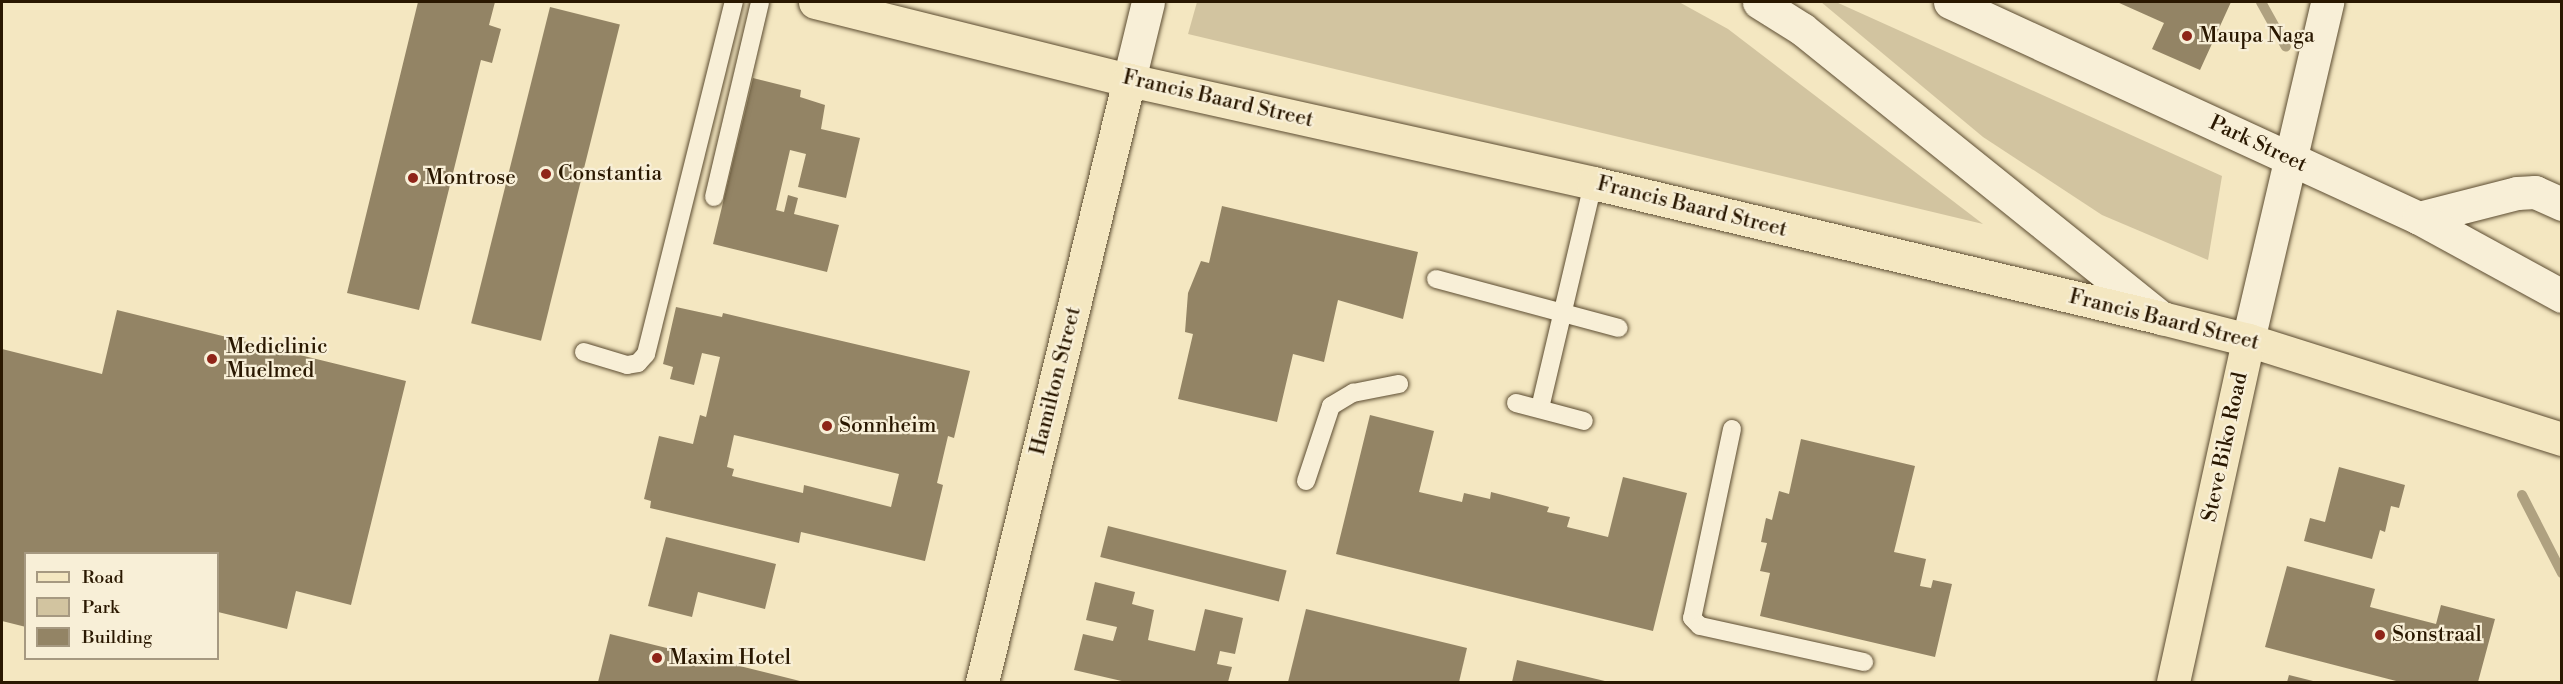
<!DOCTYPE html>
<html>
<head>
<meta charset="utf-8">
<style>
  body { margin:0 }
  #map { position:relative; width:2563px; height:684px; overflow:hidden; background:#f4e7c1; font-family:"Libre Bodoni",serif }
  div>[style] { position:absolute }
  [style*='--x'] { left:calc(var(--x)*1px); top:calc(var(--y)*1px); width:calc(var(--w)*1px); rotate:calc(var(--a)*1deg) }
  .green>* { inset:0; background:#d2c4a0 }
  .stream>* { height:10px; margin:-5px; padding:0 5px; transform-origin:5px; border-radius:5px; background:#afa180 }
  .building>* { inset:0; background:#938465; transform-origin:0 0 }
  .roads { filter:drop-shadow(0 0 2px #5c4c31) drop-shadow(0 0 2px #5c4c31) }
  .lane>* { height:18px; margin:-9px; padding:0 9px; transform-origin:9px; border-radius:9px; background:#f8efd7 }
  .street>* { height:33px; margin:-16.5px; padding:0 16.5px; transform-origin:16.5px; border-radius:16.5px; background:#f8efd7 }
  .secondary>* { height:33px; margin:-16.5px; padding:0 16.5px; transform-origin:16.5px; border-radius:16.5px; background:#f8efd7 }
  .primary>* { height:33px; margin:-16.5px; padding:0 16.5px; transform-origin:16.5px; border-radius:16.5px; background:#f4e7c1 }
  .dots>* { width:16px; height:16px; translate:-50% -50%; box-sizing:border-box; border:3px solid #f8efd7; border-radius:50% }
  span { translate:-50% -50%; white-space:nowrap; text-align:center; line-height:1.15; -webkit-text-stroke:4.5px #f8efd7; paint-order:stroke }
  .poi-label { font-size:21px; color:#2a1801 }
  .left { translate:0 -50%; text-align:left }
  .street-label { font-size:21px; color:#2a1801 }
  .frame { position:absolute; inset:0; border:3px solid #2a1801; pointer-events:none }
  .legend { position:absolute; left:24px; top:552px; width:195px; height:108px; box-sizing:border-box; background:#f8efd7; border:2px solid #a69981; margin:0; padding:8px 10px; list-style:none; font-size:18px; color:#2a1801 }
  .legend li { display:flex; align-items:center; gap:12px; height:30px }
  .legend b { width:30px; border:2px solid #a69981 }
</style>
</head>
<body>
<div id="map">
  <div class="green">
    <i style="clip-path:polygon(1197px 2px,1679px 2px,1728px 29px,1983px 224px,1188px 34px)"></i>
    <i style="clip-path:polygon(1821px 2px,1836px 2px,2222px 176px,2208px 260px,2102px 215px,1983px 137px)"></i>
  </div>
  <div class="stream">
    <i style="--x:2261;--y:2;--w:51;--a:60.9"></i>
    <i style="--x:2522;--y:495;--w:88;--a:62.9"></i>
  </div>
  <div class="building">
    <i style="clip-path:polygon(418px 2px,495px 2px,489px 25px,501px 29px,492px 63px,481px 60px,419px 310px,347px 293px)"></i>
    <i style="clip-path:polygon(2117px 2px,2231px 2px,2200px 70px,2152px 49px,2164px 23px)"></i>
    <i style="left:550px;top:7px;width:72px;height:326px;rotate:14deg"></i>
    <i style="clip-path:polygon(753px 78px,801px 90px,800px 97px,825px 105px,821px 129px,860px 138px,846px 198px,798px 187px,806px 154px,790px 150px,776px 210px,784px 212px,788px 195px,798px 198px,794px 214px,839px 225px,827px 272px,713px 244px)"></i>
    <i style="clip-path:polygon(1222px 206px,1418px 252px,1403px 319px,1338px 300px,1324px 362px,1293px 354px,1277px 422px,1178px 399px,1193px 334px,1185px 332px,1188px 293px,1201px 261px,1209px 263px)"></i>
    <i style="clip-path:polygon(evenodd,676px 307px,722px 317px,723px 313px,970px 371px,954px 438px,948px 436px,937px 483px,943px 485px,925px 561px,801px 532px,799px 543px,650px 508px,651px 501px,644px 499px,659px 436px,693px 444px,700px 415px,706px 417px,720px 357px,702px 353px,694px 385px,670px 379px,673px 367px,663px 364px,676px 307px,734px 435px,899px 474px,891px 507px,804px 485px,803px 493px,732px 476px,734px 469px,727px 467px,734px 435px)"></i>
    <i style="clip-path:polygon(117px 310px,406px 381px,351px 605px,296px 591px,287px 629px,218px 612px,218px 554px,26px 554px,26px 627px,2px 621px,2px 349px,102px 374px)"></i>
    <i style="clip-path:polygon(1370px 415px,1434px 431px,1419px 492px,1462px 502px,1464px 493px,1490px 499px,1491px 492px,1549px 507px,1547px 512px,1570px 517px,1567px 527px,1608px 537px,1623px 477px,1687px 493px,1653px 631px,1336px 554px)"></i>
    <i style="clip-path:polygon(1801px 439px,1915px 466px,1894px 552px,1926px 559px,1920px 586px,1931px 588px,1933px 580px,1952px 584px,1935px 657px,1760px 616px,1770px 573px,1760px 571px,1767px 543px,1761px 542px,1766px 518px,1772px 520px,1779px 491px,1789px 494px)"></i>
    <i style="clip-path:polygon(2339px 467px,2405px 485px,2399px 508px,2391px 506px,2385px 532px,2380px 530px,2372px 559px,2304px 541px,2310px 518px,2325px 522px)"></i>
    <i style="left:1108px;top:526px;width:184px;height:32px;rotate:14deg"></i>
    <i style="clip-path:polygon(666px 537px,776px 564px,765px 609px,698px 592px,692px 617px,648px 606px)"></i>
    <i style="clip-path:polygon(2287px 566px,2375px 589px,2370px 607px,2436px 624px,2441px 605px,2495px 619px,2478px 682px,2400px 682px,2265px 647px)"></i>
    <i style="clip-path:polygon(1095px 582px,1135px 592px,1132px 604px,1154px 610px,1148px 640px,1195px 651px,1205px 609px,1243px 618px,1235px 654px,1220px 651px,1217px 664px,1232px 667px,1228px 682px,1126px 682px,1074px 670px,1083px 634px,1113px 641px,1117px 627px,1086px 620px)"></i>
    <i style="clip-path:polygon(1306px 609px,1467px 648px,1459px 682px,1288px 682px)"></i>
    <i style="clip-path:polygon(610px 634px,804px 682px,598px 682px)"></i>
    <i style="clip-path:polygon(1517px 660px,1609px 682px,1512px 682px)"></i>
    <i style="clip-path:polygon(2289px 675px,2317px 682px,2287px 682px)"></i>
  </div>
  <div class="roads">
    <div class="lane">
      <i style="--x:714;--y:197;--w:200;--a:-76.7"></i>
      <i style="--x:1436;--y:279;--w:189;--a:15"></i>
      <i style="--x:584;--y:352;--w:45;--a:16.8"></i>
      <i style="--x:627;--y:365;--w:11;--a:-10"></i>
      <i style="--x:638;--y:363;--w:12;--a:-48"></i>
      <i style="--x:646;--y:354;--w:363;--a:-76"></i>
      <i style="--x:1516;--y:403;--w:70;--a:14.8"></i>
      <i style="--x:1540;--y:408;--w:231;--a:-76.7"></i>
      <i style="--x:1732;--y:429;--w:193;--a:101.9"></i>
      <i style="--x:1692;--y:618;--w:11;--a:45"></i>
      <i style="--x:1700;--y:626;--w:168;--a:12.4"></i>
      <i style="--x:1306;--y:481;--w:79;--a:-71.6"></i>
      <i style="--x:1331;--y:406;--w:26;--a:-31"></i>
      <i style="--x:1353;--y:393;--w:47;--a:-11.1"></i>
    </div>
    <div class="street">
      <i style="--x:2419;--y:218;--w:101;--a:-14.3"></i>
      <i style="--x:2517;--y:193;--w:18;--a:-3"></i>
      <i style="--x:2535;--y:192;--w:30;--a:24"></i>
    </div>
    <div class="secondary">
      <i style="--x:1759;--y:2;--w:51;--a:32.1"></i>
      <i style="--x:1802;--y:29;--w:462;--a:38.8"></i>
      <i style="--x:1950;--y:2;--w:516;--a:24.73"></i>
      <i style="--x:2419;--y:218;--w:163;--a:28.6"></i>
      <i style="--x:1129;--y:80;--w:80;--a:-76.3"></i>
      <i style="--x:2248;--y:340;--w:347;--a:-76.8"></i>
    </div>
    <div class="primary">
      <i style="--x:815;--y:2;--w:324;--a:14"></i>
      <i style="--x:1129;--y:80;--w:475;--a:12.5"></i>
      <i style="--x:1593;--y:183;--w:585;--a:13.35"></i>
      <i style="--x:2162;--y:318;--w:89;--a:14.3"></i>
      <i style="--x:2248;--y:340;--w:329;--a:17.5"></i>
      <i style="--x:982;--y:682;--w:620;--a:-76.28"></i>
      <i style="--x:2173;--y:682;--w:350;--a:-77.6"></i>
    </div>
  </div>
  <div class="dots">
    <i style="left:2187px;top:36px;background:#8f2418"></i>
    <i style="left:546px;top:174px;background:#8f2418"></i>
    <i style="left:413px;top:178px;background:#8f2418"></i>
    <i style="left:212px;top:359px;background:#8f2418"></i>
    <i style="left:827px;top:426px;background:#8f2418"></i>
    <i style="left:2380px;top:635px;background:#8f2418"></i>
    <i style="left:657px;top:658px;background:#8f2418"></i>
  </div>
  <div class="poi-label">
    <span class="left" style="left:2199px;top:36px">Maupa Naga</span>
    <span class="left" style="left:558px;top:174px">Constantia</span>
    <span class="left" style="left:425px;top:178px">Montrose</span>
    <span class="left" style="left:226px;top:359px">Mediclinic<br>Muelmed</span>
    <span class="left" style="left:839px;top:426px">Sonnheim</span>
    <span class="left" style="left:2392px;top:635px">Sonstraal</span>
    <span class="left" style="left:669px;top:658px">Maxim Hotel</span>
  </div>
  <div class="street-label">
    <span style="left:1218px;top:99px;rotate:13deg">Francis Baard Street</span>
    <span style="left:2258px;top:144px;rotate:25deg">Park Street</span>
    <span style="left:1692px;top:207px;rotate:14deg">Francis Baard Street</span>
    <span style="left:2164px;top:320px;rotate:14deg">Francis Baard Street</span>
    <span style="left:1056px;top:381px;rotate:-76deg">Hamilton Street</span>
    <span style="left:2225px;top:447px;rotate:-78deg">Steve Biko Road</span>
  </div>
  <div class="frame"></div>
  <ul class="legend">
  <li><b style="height:8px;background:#f4e7c1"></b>Road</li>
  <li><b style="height:16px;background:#d2c4a0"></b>Park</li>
  <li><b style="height:16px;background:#938465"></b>Building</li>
  </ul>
</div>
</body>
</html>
